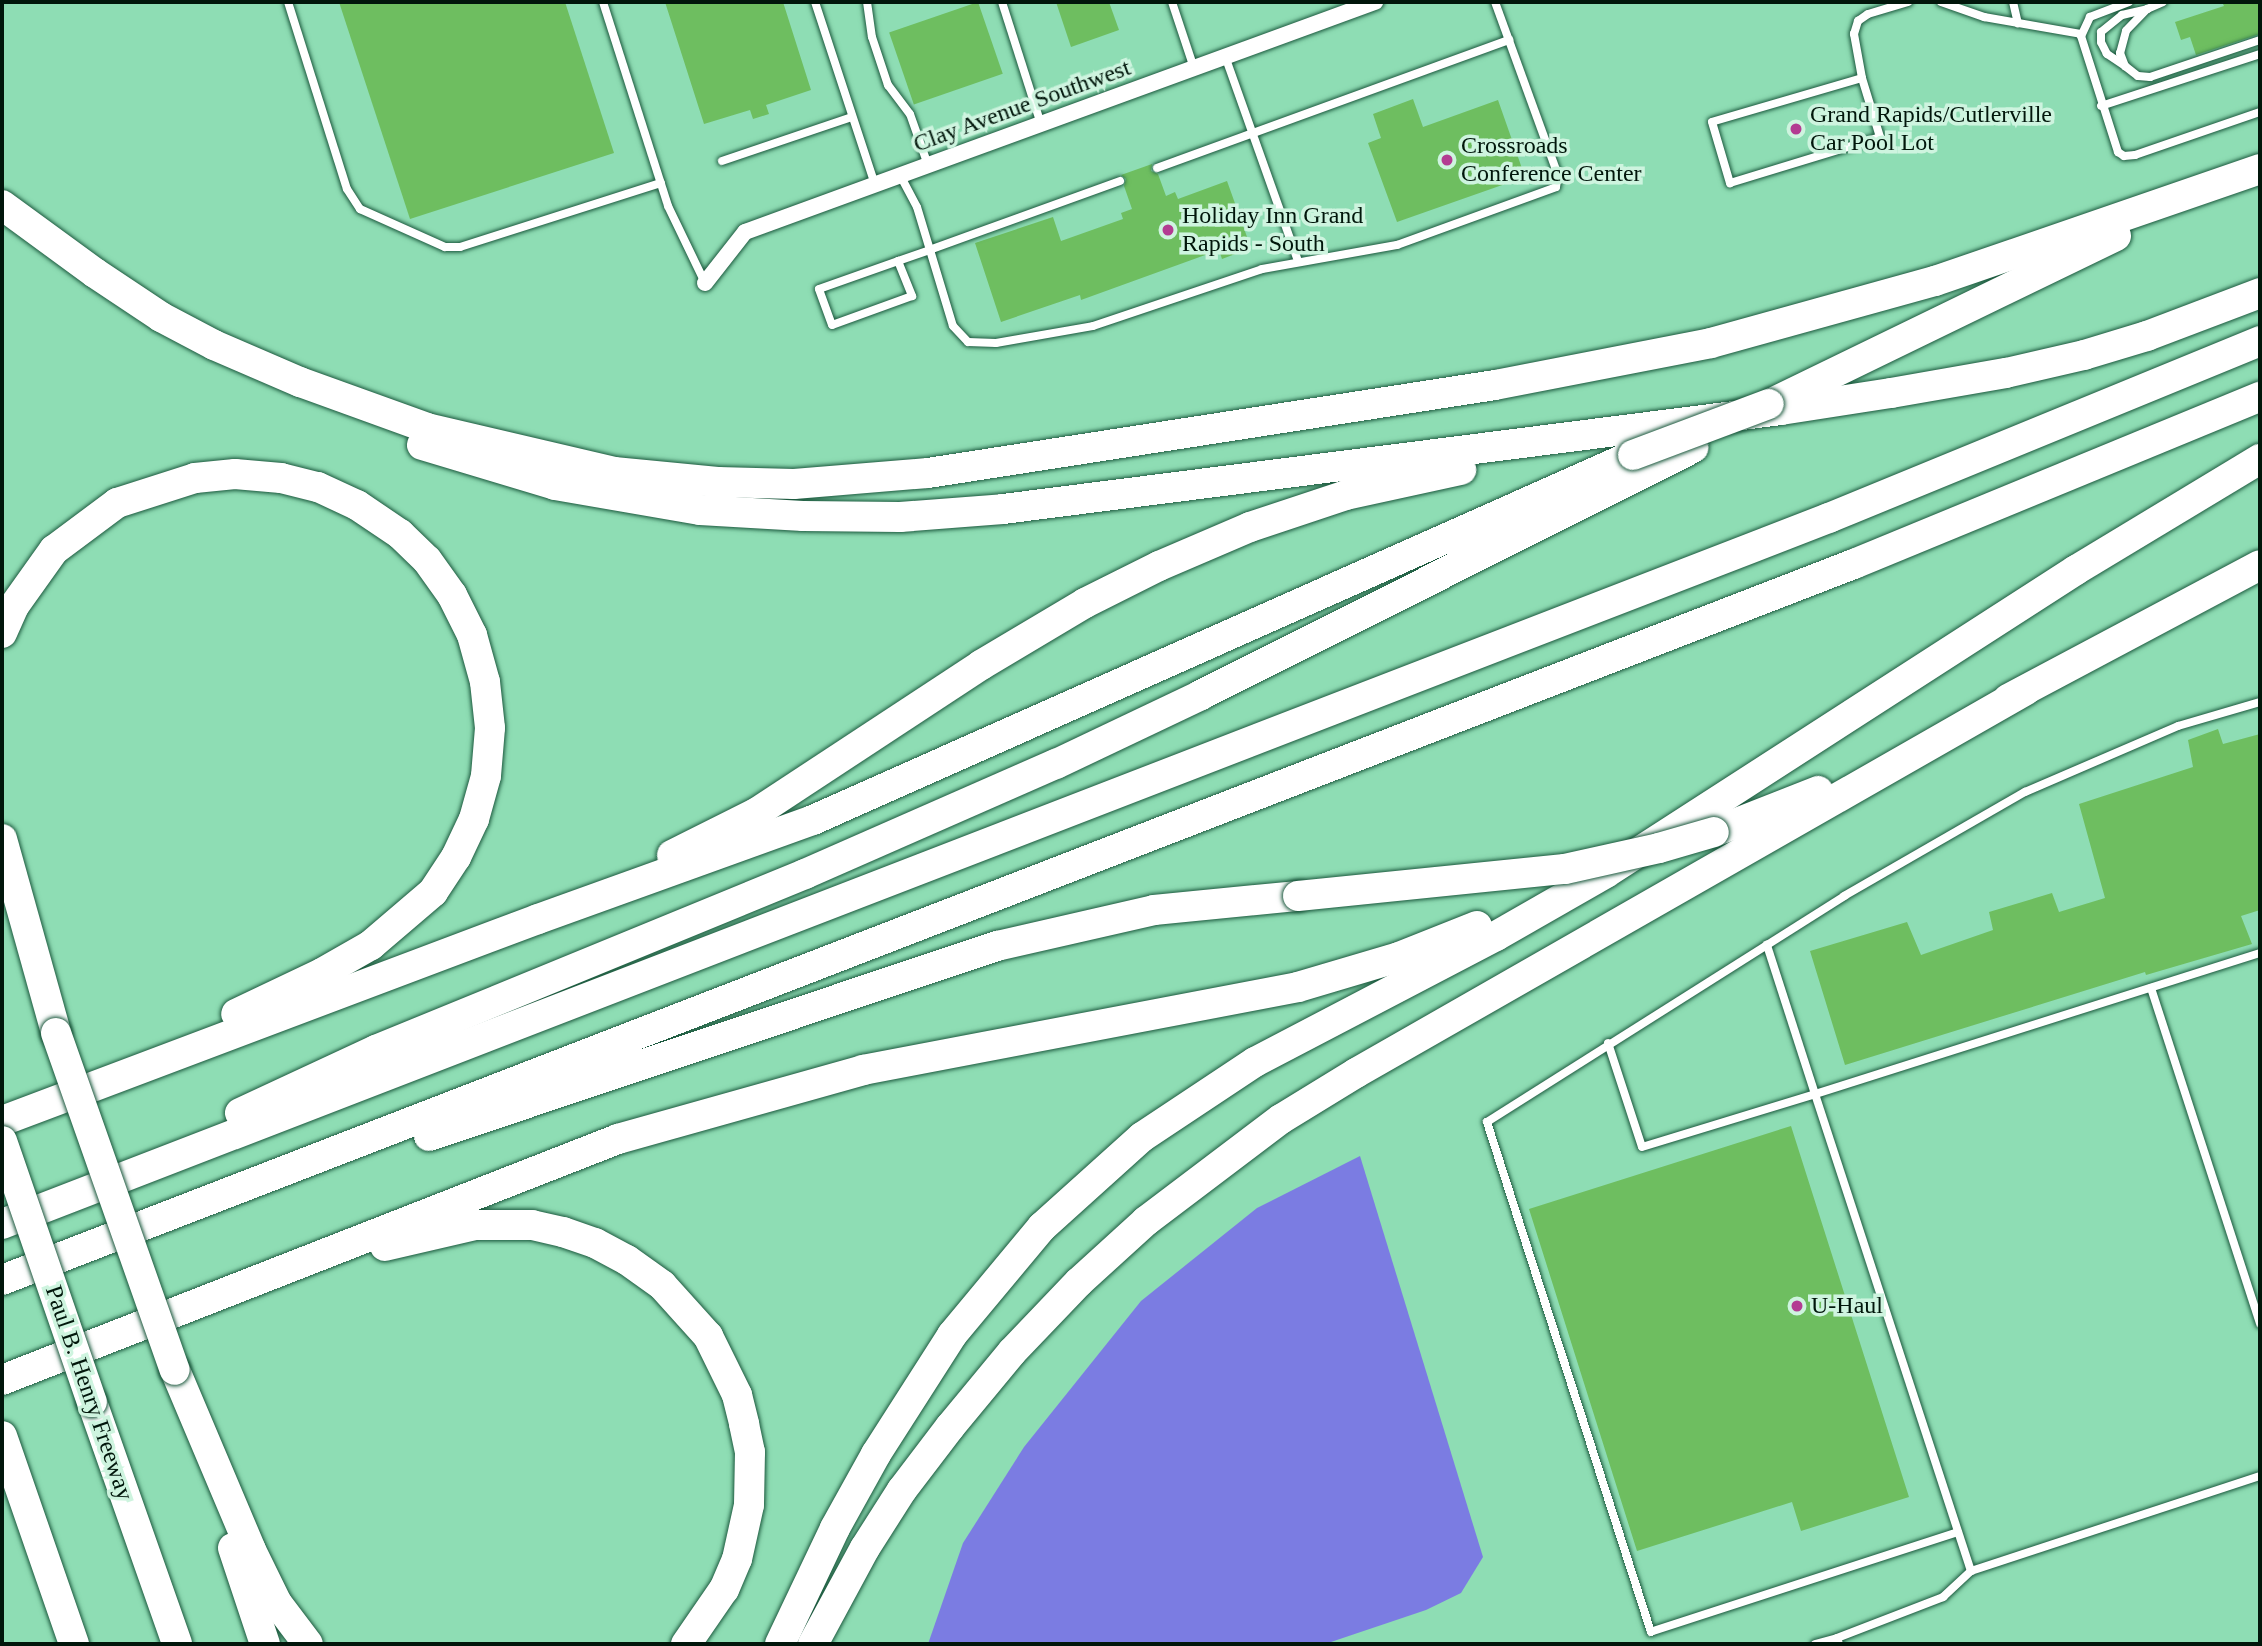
<!DOCTYPE html>
<html>
<head>
<meta charset="utf-8">
<style>
  body { margin:0 }
  #map { position:relative; width:2262px; height:1646px; overflow:hidden; background:#8eddb4; font-family:"Times New Roman",serif }
  div>[style] { position:absolute }
  [style*='--x'] { left:calc(var(--x)*1px); top:calc(var(--y)*1px); width:calc(var(--w)*1px); rotate:calc(var(--a)*1deg) }
  .water>* { inset:0; background:#7b7ce2 }
  .building>* { inset:0; background:#6ebe60; transform-origin:0 0 }
  .roads { filter:drop-shadow(0 0 2px #1c593e) drop-shadow(0 0 2px #1c593e) }
  .lane>* { height:8px; margin:-4px; padding:0 4px; transform-origin:4px; border-radius:4px; background:#fff }
  .street>* { height:16px; margin:-8px; padding:0 8px; transform-origin:8px; border-radius:8px; background:#fff }
  .highway>* { height:30px; margin:-15px; padding:0 15px; transform-origin:15px; border-radius:15px; background:#fff }
  .bridges { filter:drop-shadow(0 0 2px #1c593e) drop-shadow(0 0 2px #1c593e) }
  .highway-bridge>* { height:30px; margin:-15px; padding:0 15px; transform-origin:15px; border-radius:15px; background:#fff }
  .dots>* { width:19px; height:19px; translate:-50% -50%; box-sizing:border-box; border:4px solid #cef4df; border-radius:50% }
  span { translate:-50% -50%; white-space:nowrap; text-align:center; line-height:1.15; -webkit-text-stroke:7px #cef4df; paint-order:stroke }
  .street-label { font-size:24px; color:#01160b }
  .poi-label { font-size:24px; color:#01160b }
  .left { translate:0 -50%; text-align:left }
  .frame { position:absolute; inset:0; border:4px solid #01160b; pointer-events:none }
</style>
</head>
<body>
<div id="map">
  <div class="water">
    <i style="clip-path:polygon(1360px 1156px,1483px 1557px,1461px 1593px,1426px 1610px,1325px 1644px,928px 1644px,963px 1543px,1024px 1447px,1141px 1301px,1257px 1208px)"></i>
  </div>
  <div class="building">
    <i style="clip-path:polygon(339px 2px,565px 2px,614px 153px,410px 219px)"></i>
    <i style="clip-path:polygon(665px 2px,783px 2px,811px 90px,766px 105px,769px 114px,753px 119px,750px 110px,704px 124px)"></i>
    <i style="left:978px;top:2px;width:76px;height:94px;rotate:71deg"></i>
    <i style="clip-path:polygon(1056px 2px,1109px 2px,1119px 30px,1071px 47px)"></i>
    <i style="clip-path:polygon(2222px 2px,2260px 2px,2260px 34px,2196px 55px,2190px 37px,2181px 40px,2175px 22px,2224px 6px)"></i>
    <i style="clip-path:polygon(1413px 99px,1423px 127px,1498px 100px,1525px 177px,1397px 222px,1368px 143px,1381px 138px,1373px 114px)"></i>
    <i style="clip-path:polygon(1152px 164px,1151px 171px,1158px 174px,1166px 196px,1175px 192px,1178px 199px,1227px 181px,1251px 248px,1222px 259px,1219px 250px,1081px 300px,1080px 295px,1001px 322px,975px 243px,1053px 217px,1061px 241px,1123px 219px,1121px 213px,1132px 209px,1124px 186px,1126px 179px,1121px 175px)"></i>
    <i style="clip-path:polygon(2218px 729px,2223px 744px,2260px 734px,2260px 910px,2241px 916px,2252px 944px,2146px 975px,2145px 972px,1845px 1065px,1810px 951px,1907px 922px,1921px 955px,1993px 930px,1989px 912px,2052px 893px,2059px 912px,2105px 898px,2079px 804px,2193px 767px,2188px 740px)"></i>
    <i style="clip-path:polygon(1791px 1126px,1909px 1497px,1801px 1531px,1792px 1502px,1637px 1551px,1529px 1209px)"></i>
  </div>
  <div class="roads">
    <div class="lane">
      <i style="--x:288;--y:2;--w:196;--a:72.5"></i>
      <i style="--x:347;--y:189;--w:24;--a:57"></i>
      <i style="--x:360;--y:209;--w:93;--a:24.1"></i>
      <i style="--x:445;--y:247;--w:15;--a:0"></i>
      <i style="--x:460;--y:247;--w:211;--a:-17.7"></i>
      <i style="--x:603;--y:2;--w:214;--a:72.3"></i>
      <i style="--x:668;--y:206;--w:85;--a:64.3"></i>
      <i style="--x:815;--y:2;--w:192;--a:71.8"></i>
      <i style="--x:867;--y:2;--w:35;--a:82"></i>
      <i style="--x:872;--y:37;--w:51;--a:71.6"></i>
      <i style="--x:888;--y:85;--w:36;--a:53"></i>
      <i style="--x:910;--y:114;--w:54;--a:70.6"></i>
      <i style="--x:1002;--y:2;--w:128;--a:72.3"></i>
      <i style="--x:1172;--y:2;--w:70;--a:71.6"></i>
      <i style="--x:1941;--y:2;--w:46;--a:19.2"></i>
      <i style="--x:1984;--y:17;--w:98;--a:9.9"></i>
      <i style="--x:2013;--y:2;--w:22;--a:77"></i>
      <i style="--x:2129;--y:2;--w:42;--a:159"></i>
      <i style="--x:2090;--y:17;--w:21;--a:115"></i>
      <i style="--x:2081;--y:36;--w:122;--a:72.3"></i>
      <i style="--x:2118;--y:152;--w:7;--a:34"></i>
      <i style="--x:2124;--y:156;--w:11;--a:-5"></i>
      <i style="--x:2135;--y:155;--w:132;--a:-19"></i>
      <i style="--x:2163;--y:2;--w:17;--a:156"></i>
      <i style="--x:2147;--y:9;--w:30;--a:134"></i>
      <i style="--x:2126;--y:31;--w:23;--a:105"></i>
      <i style="--x:2120;--y:53;--w:14;--a:69"></i>
      <i style="--x:2125;--y:66;--w:16;--a:38"></i>
      <i style="--x:2138;--y:76;--w:12;--a:5"></i>
      <i style="--x:2150;--y:77;--w:116;--a:-18.6"></i>
      <i style="--x:1225;--y:56;--w:218;--a:70.4"></i>
      <i style="--x:2125;--y:66;--w:22;--a:-146"></i>
      <i style="--x:2107;--y:54;--w:13;--a:-117"></i>
      <i style="--x:2101;--y:42;--w:10;--a:-90"></i>
      <i style="--x:2101;--y:32;--w:27;--a:-39"></i>
      <i style="--x:2122;--y:15;--w:26;--a:-13"></i>
      <i style="--x:1862;--y:78;--w:156;--a:163.7"></i>
      <i style="--x:1712;--y:122;--w:64;--a:73.6"></i>
      <i style="--x:1730;--y:183;--w:157;--a:-17"></i>
      <i style="--x:1880;--y:137;--w:62;--a:-107"></i>
      <i style="--x:1862;--y:78;--w:45;--a:-100.3"></i>
      <i style="--x:1854;--y:34;--w:14;--a:-73"></i>
      <i style="--x:1858;--y:21;--w:12;--a:-35"></i>
      <i style="--x:1868;--y:14;--w:42;--a:-16.7"></i>
      <i style="--x:2101;--y:106;--w:167;--a:-18.1"></i>
      <i style="--x:722;--y:161;--w:137;--a:-18.7"></i>
      <i style="--x:1157;--y:168;--w:375;--a:-20"></i>
      <i style="--x:900;--y:175;--w:36;--a:62"></i>
      <i style="--x:917;--y:207;--w:124;--a:73.2"></i>
      <i style="--x:953;--y:326;--w:22;--a:47"></i>
      <i style="--x:968;--y:342;--w:28;--a:2"></i>
      <i style="--x:996;--y:343;--w:98;--a:-9.9"></i>
      <i style="--x:1093;--y:326;--w:178;--a:-18.6"></i>
      <i style="--x:1262;--y:269;--w:137;--a:-10.1"></i>
      <i style="--x:1397;--y:245;--w:169;--a:-20"></i>
      <i style="--x:1556;--y:187;--w:12;--a:-81"></i>
      <i style="--x:1558;--y:175;--w:184;--a:-110"></i>
      <i style="--x:898;--y:261;--w:38;--a:68"></i>
      <i style="--x:912;--y:296;--w:85;--a:160.1"></i>
      <i style="--x:832;--y:325;--w:38;--a:-110"></i>
      <i style="--x:819;--y:289;--w:84;--a:-19.5"></i>
      <i style="--x:898;--y:261;--w:36;--a:-19"></i>
      <i style="--x:932;--y:249;--w:200;--a:-19.9"></i>
      <i style="--x:2260;--y:953;--w:467;--a:162.4"></i>
      <i style="--x:1815;--y:1094;--w:502;--a:71.89"></i>
      <i style="--x:1971;--y:1571;--w:304;--a:-18.2"></i>
      <i style="--x:2151;--y:988;--w:353;--a:72"></i>
      <i style="--x:1608;--y:1043;--w:109;--a:71.9"></i>
      <i style="--x:1642;--y:1147;--w:181;--a:-17"></i>
      <i style="--x:1815;--y:1094;--w:157;--a:-107.9"></i>
      <i style="--x:1958;--y:1532;--w:323;--a:162"></i>
      <i style="--x:1651;--y:1632;--w:536;--a:-107.83"></i>
      <i style="--x:1487;--y:1122;--w:423;--a:-32.3"></i>
      <i style="--x:1844;--y:896;--w:209;--a:-29.9"></i>
      <i style="--x:2025;--y:792;--w:167;--a:-23.3"></i>
      <i style="--x:2178;--y:726;--w:85;--a:-16.3"></i>
      <i style="--x:1815;--y:1644;--w:23;--a:-15"></i>
      <i style="--x:1839;--y:1644;--w:6;--a:-108"></i>
      <i style="--x:1837;--y:1638;--w:114;--a:-21.1"></i>
      <i style="--x:1943;--y:1597;--w:38;--a:-43"></i>
    </div>
    <div class="street">
      <i style="--x:705;--y:283;--w:65;--a:-51.9"></i>
      <i style="--x:745;--y:232;--w:671;--a:-20.06"></i>
    </div>
    <div class="highway">
      <i style="--x:2;--y:205;--w:115;--a:36.2"></i>
      <i style="--x:95;--y:273;--w:79;--a:33.7"></i>
      <i style="--x:161;--y:317;--w:60;--a:27.8"></i>
      <i style="--x:214;--y:345;--w:94;--a:23.3"></i>
      <i style="--x:300;--y:382;--w:135;--a:19.9"></i>
      <i style="--x:427;--y:428;--w:192;--a:13.2"></i>
      <i style="--x:614;--y:472;--w:104;--a:5.5"></i>
      <i style="--x:718;--y:482;--w:76;--a:1.5"></i>
      <i style="--x:794;--y:484;--w:134;--a:-4.7"></i>
      <i style="--x:928;--y:473;--w:574;--a:-8.82"></i>
      <i style="--x:1495;--y:385;--w:220;--a:-11"></i>
      <i style="--x:1711;--y:343;--w:232;--a:-15.5"></i>
      <i style="--x:1935;--y:281;--w:344;--a:-19"></i>
      <i style="--x:1776;--y:401;--w:378;--a:-25.9"></i>
      <i style="--x:422;--y:445;--w:139;--a:16.7"></i>
      <i style="--x:555;--y:485;--w:147;--a:9.8"></i>
      <i style="--x:700;--y:510;--w:103;--a:3.3"></i>
      <i style="--x:803;--y:516;--w:97;--a:0.6"></i>
      <i style="--x:900;--y:517;--w:103;--a:-4.4"></i>
      <i style="--x:1003;--y:509;--w:784;--a:-7.25"></i>
      <i style="--x:1781;--y:410;--w:111;--a:-8.8"></i>
      <i style="--x:1891;--y:393;--w:117;--a:-9.9"></i>
      <i style="--x:2006;--y:373;--w:80;--a:-13"></i>
      <i style="--x:2084;--y:355;--w:66;--a:-16.8"></i>
      <i style="--x:2147;--y:336;--w:121;--a:-20.8"></i>
      <i style="--x:2;--y:633;--w:30;--a:-66"></i>
      <i style="--x:14;--y:606;--w:69;--a:-54.5"></i>
      <i style="--x:54;--y:550;--w:79;--a:-36.7"></i>
      <i style="--x:117;--y:503;--w:82;--a:-17.8"></i>
      <i style="--x:195;--y:478;--w:40;--a:-5.7"></i>
      <i style="--x:235;--y:474;--w:46;--a:5"></i>
      <i style="--x:281;--y:478;--w:38;--a:14"></i>
      <i style="--x:318;--y:487;--w:43;--a:24.8"></i>
      <i style="--x:357;--y:505;--w:52;--a:34"></i>
      <i style="--x:400;--y:534;--w:37;--a:44"></i>
      <i style="--x:427;--y:560;--w:43;--a:54.5"></i>
      <i style="--x:452;--y:595;--w:45;--a:63.4"></i>
      <i style="--x:472;--y:635;--w:49;--a:74.5"></i>
      <i style="--x:485;--y:682;--w:46;--a:83.8"></i>
      <i style="--x:490;--y:728;--w:48;--a:94.8"></i>
      <i style="--x:486;--y:776;--w:45;--a:105.6"></i>
      <i style="--x:474;--y:819;--w:42;--a:115.3"></i>
      <i style="--x:456;--y:857;--w:42;--a:123.3"></i>
      <i style="--x:433;--y:892;--w:82;--a:139.5"></i>
      <i style="--x:371;--y:945;--w:56;--a:150.3"></i>
      <i style="--x:322;--y:973;--w:95;--a:154.5"></i>
      <i style="--x:2008;--y:699;--w:285;--a:-28"></i>
      <i style="--x:1714;--y:832;--w:112;--a:-21.5"></i>
      <i style="--x:2;--y:839;--w:201;--a:74.4"></i>
      <i style="--x:672;--y:855;--w:94;--a:-26.6"></i>
      <i style="--x:756;--y:813;--w:269;--a:-33.3"></i>
      <i style="--x:981;--y:665;--w:121;--a:-30.8"></i>
      <i style="--x:1085;--y:603;--w:83;--a:-26.6"></i>
      <i style="--x:1159;--y:566;--w:99;--a:-23.2"></i>
      <i style="--x:1250;--y:527;--w:101;--a:-18.4"></i>
      <i style="--x:1346;--y:495;--w:118;--a:-12.3"></i>
      <i style="--x:240;--y:1113;--w:150;--a:-24.9"></i>
      <i style="--x:376;--y:1050;--w:464;--a:-22.3"></i>
      <i style="--x:805;--y:874;--w:274;--a:-23.7"></i>
      <i style="--x:1056;--y:764;--w:161;--a:-25.4"></i>
      <i style="--x:1201;--y:695;--w:551;--a:-26.66"></i>
      <i style="--x:2;--y:1121;--w:573;--a:-20.65"></i>
      <i style="--x:538;--y:919;--w:292;--a:-19.8"></i>
      <i style="--x:813;--y:820;--w:898;--a:-23.99"></i>
      <i style="--x:429;--y:1136;--w:599;--a:-18.5"></i>
      <i style="--x:997;--y:946;--w:161;--a:-12.9"></i>
      <i style="--x:1154;--y:910;--w:145;--a:-5.6"></i>
      <i style="--x:2;--y:1224;--w:1959;--a:-21.13"></i>
      <i style="--x:1829;--y:518;--w:466;--a:-22.3"></i>
      <i style="--x:385;--y:1246;--w:92;--a:-13.1"></i>
      <i style="--x:475;--y:1225;--w:57;--a:0"></i>
      <i style="--x:532;--y:1225;--w:32;--a:13"></i>
      <i style="--x:563;--y:1232;--w:34;--a:19"></i>
      <i style="--x:595;--y:1243;--w:36;--a:28"></i>
      <i style="--x:627;--y:1260;--w:43;--a:35.5"></i>
      <i style="--x:662;--y:1285;--w:69;--a:48"></i>
      <i style="--x:708;--y:1336;--w:66;--a:63.8"></i>
      <i style="--x:737;--y:1395;--w:30;--a:76"></i>
      <i style="--x:744;--y:1424;--w:29;--a:78"></i>
      <i style="--x:750;--y:1452;--w:53;--a:91.1"></i>
      <i style="--x:749;--y:1505;--w:55;--a:102.5"></i>
      <i style="--x:737;--y:1559;--w:33;--a:113"></i>
      <i style="--x:724;--y:1589;--w:67;--a:124.6"></i>
      <i style="--x:2;--y:1280;--w:1986;--a:-21.14"></i>
      <i style="--x:1854;--y:564;--w:439;--a:-22.4"></i>
      <i style="--x:175;--y:1370;--w:195;--a:67.1"></i>
      <i style="--x:251;--y:1550;--w:59;--a:63.9"></i>
      <i style="--x:277;--y:1603;--w:51;--a:52.9"></i>
      <i style="--x:2;--y:1380;--w:661;--a:-21.37"></i>
      <i style="--x:618;--y:1139;--w:255;--a:-15.7"></i>
      <i style="--x:863;--y:1070;--w:443;--a:-10.8"></i>
      <i style="--x:1298;--y:987;--w:105;--a:-16.5"></i>
      <i style="--x:1399;--y:957;--w:84;--a:-21.7"></i>
      <i style="--x:92;--y:1402;--w:256;--a:70.6"></i>
      <i style="--x:2;--y:1436;--w:220;--a:70.9"></i>
      <i style="--x:233;--y:1548;--w:101;--a:71.6"></i>
      <i style="--x:780;--y:1644;--w:128;--a:-64.6"></i>
      <i style="--x:835;--y:1528;--w:85;--a:-61"></i>
      <i style="--x:876;--y:1454;--w:141;--a:-57.4"></i>
      <i style="--x:952;--y:1335;--w:141;--a:-50.2"></i>
      <i style="--x:1042;--y:1227;--w:135;--a:-42"></i>
      <i style="--x:1142;--y:1137;--w:136;--a:-33.6"></i>
      <i style="--x:1255;--y:1062;--w:272;--a:-27.6"></i>
      <i style="--x:1496;--y:936;--w:127;--a:-29.8"></i>
      <i style="--x:1606;--y:873;--w:559;--a:-32.81"></i>
      <i style="--x:2076;--y:570;--w:215;--a:-31.1"></i>
      <i style="--x:813;--y:1644;--w:109;--a:-61.6"></i>
      <i style="--x:865;--y:1548;--w:69;--a:-57.5"></i>
      <i style="--x:902;--y:1490;--w:79;--a:-52.7"></i>
      <i style="--x:950;--y:1427;--w:97;--a:-50.4"></i>
      <i style="--x:1012;--y:1352;--w:97;--a:-46.3"></i>
      <i style="--x:1079;--y:1282;--w:91;--a:-42.3"></i>
      <i style="--x:1146;--y:1221;--w:169;--a:-37.1"></i>
      <i style="--x:1281;--y:1119;--w:88;--a:-31.5"></i>
      <i style="--x:1356;--y:1073;--w:772;--a:-29.75"></i>
    </div>
  </div>
  <div class="bridges">
    <div class="highway-bridge">
      <i style="--x:1633;--y:455;--w:145;--a:-20.6"></i>
      <i style="--x:1298;--y:896;--w:268;--a:-5.8"></i>
      <i style="--x:1565;--y:869;--w:96;--a:-12.6"></i>
      <i style="--x:1659;--y:848;--w:57;--a:-16.2"></i>
      <i style="--x:56;--y:1033;--w:357;--a:70.6"></i>
      <i style="--x:2;--y:1141;--w:276;--a:71"></i>
    </div>
  </div>
  <div class="dots">
    <i style="left:1796px;top:129px;background:#b33c92"></i>
    <i style="left:1447px;top:160px;background:#b33c92"></i>
    <i style="left:1168px;top:230px;background:#b33c92"></i>
    <i style="left:1797px;top:1306px;background:#b33c92"></i>
  </div>
  <div class="street-label">
    <span style="left:1022px;top:106px;rotate:-20deg">Clay Avenue Southwest</span>
    <span style="left:89px;top:1393px;rotate:71deg">Paul B. Henry Freeway</span>
  </div>
  <div class="poi-label">
    <span class="left" style="left:1810px;top:129px">Grand Rapids/Cutlerville<br>Car Pool Lot</span>
    <span class="left" style="left:1461px;top:160px">Crossroads<br>Conference Center</span>
    <span class="left" style="left:1182px;top:230px">Holiday Inn Grand<br>Rapids - South</span>
    <span class="left" style="left:1811px;top:1306px">U-Haul</span>
  </div>
  <div class="frame"></div>
</div>
</body>
</html>
